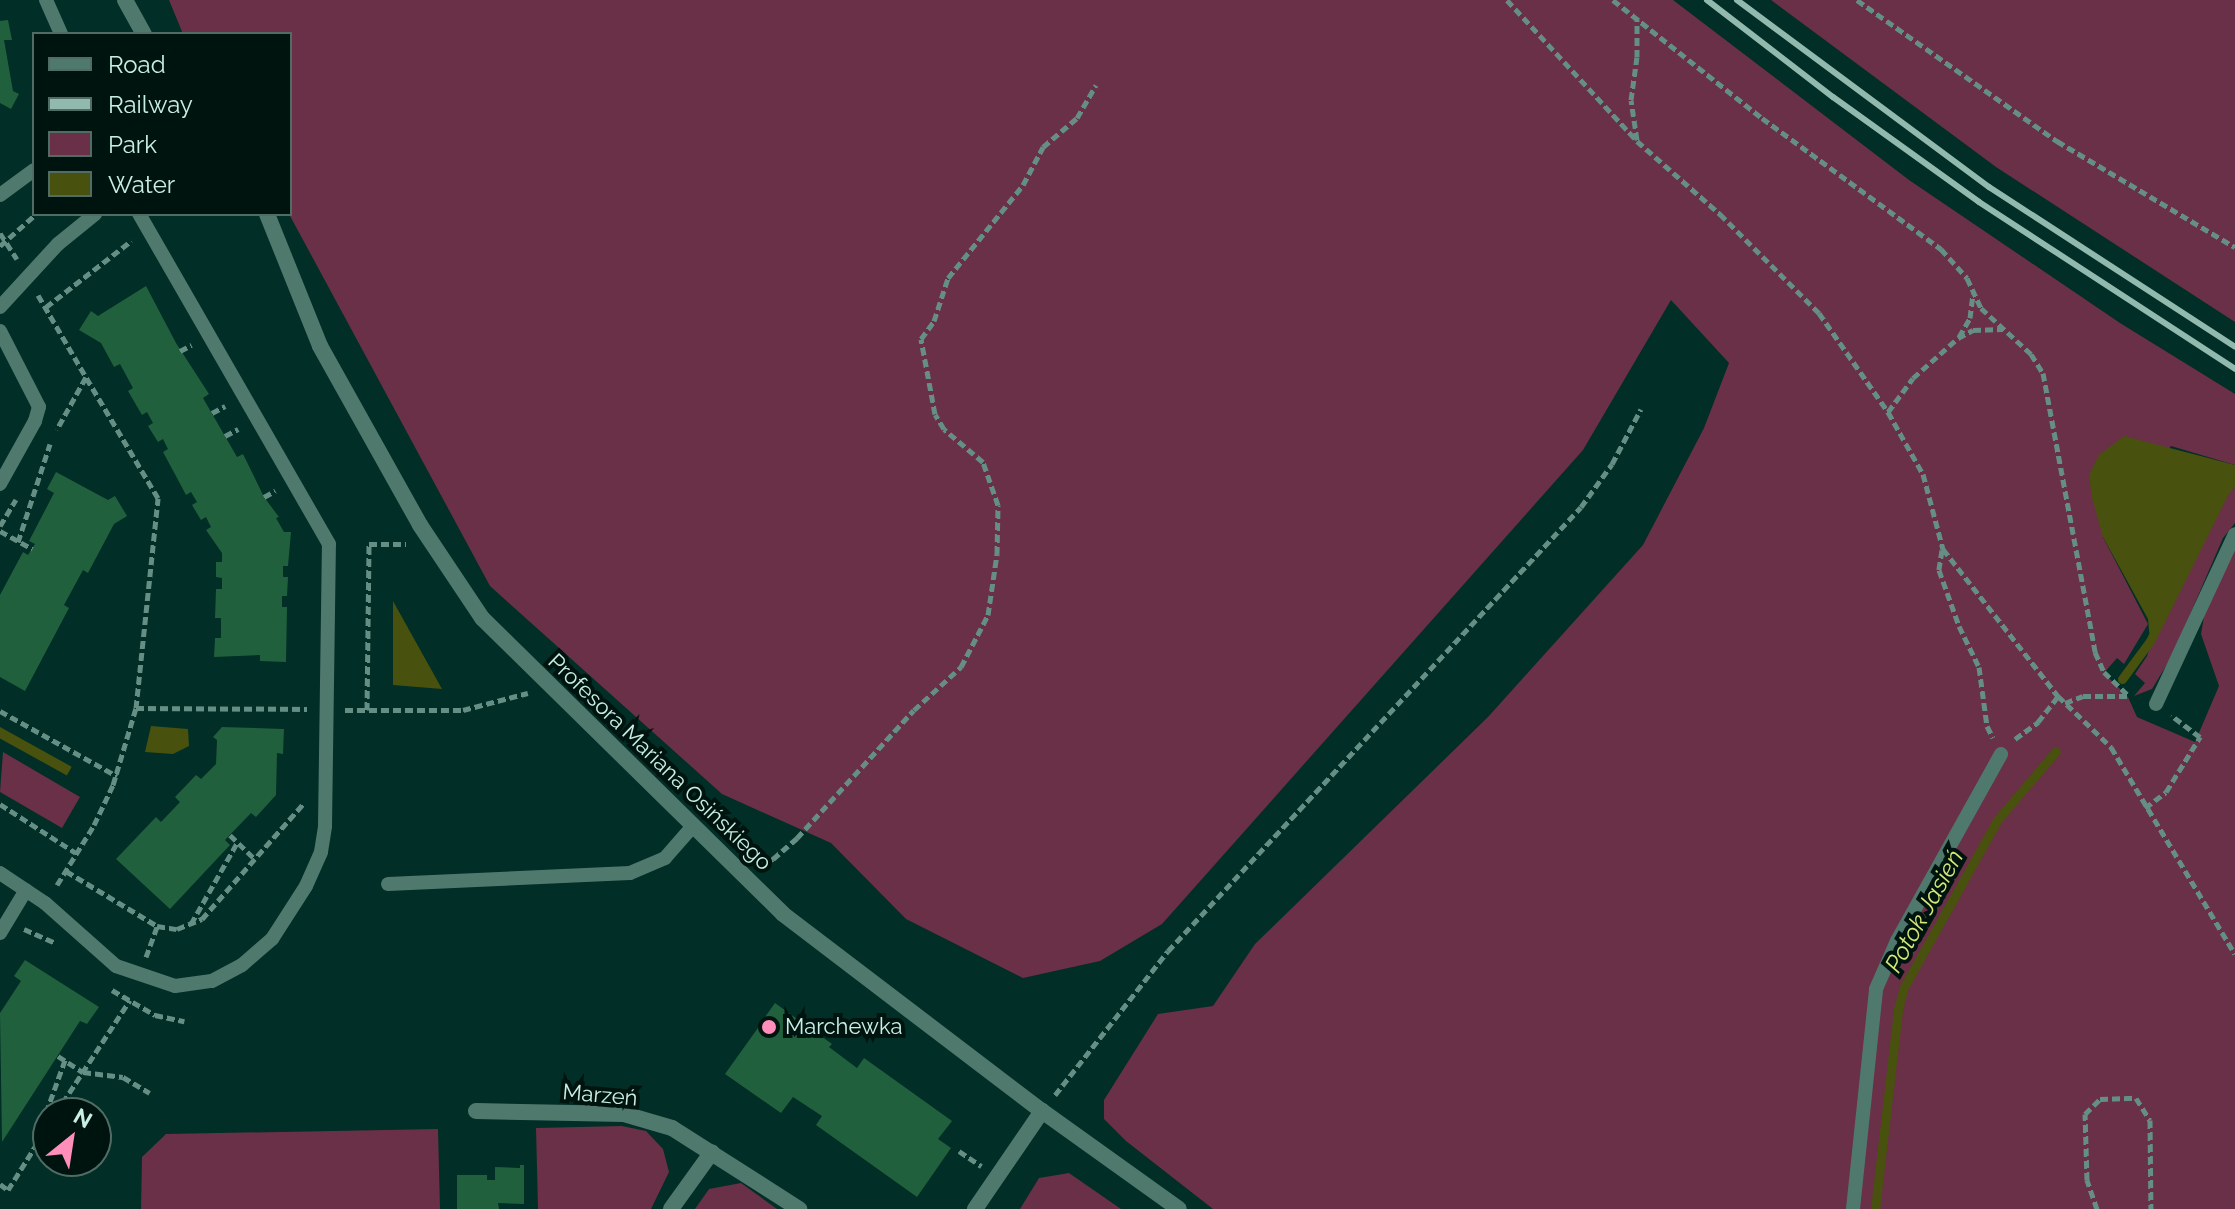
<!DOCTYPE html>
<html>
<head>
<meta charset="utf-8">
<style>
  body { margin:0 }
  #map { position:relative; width:2235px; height:1209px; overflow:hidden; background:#012e26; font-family:Raleway,sans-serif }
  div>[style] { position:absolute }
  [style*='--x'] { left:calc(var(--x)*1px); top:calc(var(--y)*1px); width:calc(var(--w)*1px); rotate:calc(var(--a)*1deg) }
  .green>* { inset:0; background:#693047 }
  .water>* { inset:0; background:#49510f; transform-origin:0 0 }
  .stream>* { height:9px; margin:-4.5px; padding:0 4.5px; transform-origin:4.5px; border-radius:4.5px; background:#49510f }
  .building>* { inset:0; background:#20603d }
  .path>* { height:5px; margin-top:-2.5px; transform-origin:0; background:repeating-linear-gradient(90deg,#658e85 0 8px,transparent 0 12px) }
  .service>* { height:14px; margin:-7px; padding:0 7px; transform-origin:7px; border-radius:7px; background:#50796e }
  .minor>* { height:16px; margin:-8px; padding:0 8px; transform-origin:8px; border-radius:8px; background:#50796e }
  .rail>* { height:6px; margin:-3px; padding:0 3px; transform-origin:3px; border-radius:3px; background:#91b9ae }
  .dots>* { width:22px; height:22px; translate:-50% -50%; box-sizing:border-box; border:4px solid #00140f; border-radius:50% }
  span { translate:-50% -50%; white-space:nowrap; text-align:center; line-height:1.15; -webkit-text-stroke:8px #00140f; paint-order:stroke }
  .street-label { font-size:22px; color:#c9efe4 }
  .poi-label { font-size:22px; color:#c9efe4 }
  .left { translate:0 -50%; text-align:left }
  .water-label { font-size:24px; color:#d7e878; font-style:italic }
  .legend { position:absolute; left:32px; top:32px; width:260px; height:184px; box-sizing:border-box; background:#00140f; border:2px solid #506c64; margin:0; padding:10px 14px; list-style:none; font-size:24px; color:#c9efe4 }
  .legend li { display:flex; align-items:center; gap:16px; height:40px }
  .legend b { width:40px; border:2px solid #506c64 }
  .north { position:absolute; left:32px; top:1097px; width:80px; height:80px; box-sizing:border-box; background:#00140f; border:2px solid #506c64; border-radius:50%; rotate:30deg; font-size:22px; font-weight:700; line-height:32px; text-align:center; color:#c9efe4 }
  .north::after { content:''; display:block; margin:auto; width:28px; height:36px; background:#ff8eba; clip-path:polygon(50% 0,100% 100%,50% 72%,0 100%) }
</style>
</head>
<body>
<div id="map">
  <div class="green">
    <i style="clip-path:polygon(169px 0,1673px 0,1909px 180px,2120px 323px,2235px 394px,2235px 465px,2171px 446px,2103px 537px,2148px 624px,2124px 664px,2117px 658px,2104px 673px,2128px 697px,2137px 717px,2195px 742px,2219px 686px,2201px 634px,2205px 610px,2235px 547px,2235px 1209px,1213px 1209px,1126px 1141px,1104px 1119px,1104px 1100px,1158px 1014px,1213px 1006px,1255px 944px,1488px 717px,1643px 545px,1704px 428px,1729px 363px,1671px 300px,1583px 450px,1162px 924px,1100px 961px,1023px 978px,906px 919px,831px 843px,722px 794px,490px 586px,289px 214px,290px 34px,183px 34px)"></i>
    <i style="clip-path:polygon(1771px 0,2235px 0,2235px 322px,1996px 167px)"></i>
    <i style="clip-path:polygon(2235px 478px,2235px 523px,2223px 538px,2172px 656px,2152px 689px,2134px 696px,2145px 683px,2135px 674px,2147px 656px,2158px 625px,2224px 492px)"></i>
    <i style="clip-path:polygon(3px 752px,80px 797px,62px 828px,0 792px)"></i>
    <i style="clip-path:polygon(622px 1126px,646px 1131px,663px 1149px,669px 1172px,651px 1209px,538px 1209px,536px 1128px)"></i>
    <i style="clip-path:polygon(438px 1129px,440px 1209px,141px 1209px,142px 1157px,166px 1134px)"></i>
    <i style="clip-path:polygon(1069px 1173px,1121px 1209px,1020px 1209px,1039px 1178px)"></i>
    <i style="clip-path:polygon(741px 1183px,777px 1209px,695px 1209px,709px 1189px)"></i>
  </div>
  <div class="water">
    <i style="clip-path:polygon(2124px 436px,2235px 465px,2235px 478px,2224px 492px,2150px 641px,2148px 619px,2103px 537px,2092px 498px,2089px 475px,2099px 455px)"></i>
    <i style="clip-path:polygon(393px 601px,442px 689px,393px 685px)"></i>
    <i style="clip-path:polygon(151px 726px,188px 729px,189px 746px,173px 754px,145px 752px)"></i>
    <i style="left:0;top:727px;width:82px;height:10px;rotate:29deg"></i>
  </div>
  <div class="stream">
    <i style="--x:2122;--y:679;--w:47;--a:-53.6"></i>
    <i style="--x:2150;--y:641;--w:166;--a:-63.6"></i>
    <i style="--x:2224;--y:492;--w:18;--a:-52"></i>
    <i style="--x:1875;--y:1209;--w:201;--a:-83.4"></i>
    <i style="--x:1898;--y:1009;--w:23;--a:-75"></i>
    <i style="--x:1904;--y:987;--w:193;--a:-60.8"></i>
    <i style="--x:1998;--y:819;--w:89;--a:-49.5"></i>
  </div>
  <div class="building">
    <i style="clip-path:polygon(8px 20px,12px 40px,4px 40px,13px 91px,19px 94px,11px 109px,0 103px,0 21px)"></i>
    <i style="clip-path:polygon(146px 286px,176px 343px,209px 394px,203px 398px,237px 457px,243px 454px,264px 497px,279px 517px,276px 518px,284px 532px,291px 532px,288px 566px,283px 566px,283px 577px,288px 577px,287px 596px,282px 596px,282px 607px,287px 607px,286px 662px,260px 661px,260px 655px,214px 657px,215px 638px,221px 638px,221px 618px,215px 618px,216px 589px,222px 589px,222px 578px,216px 577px,216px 562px,222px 562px,222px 553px,206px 530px,211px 527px,206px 517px,201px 520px,192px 505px,197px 502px,191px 492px,186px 495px,177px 478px,163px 452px,168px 449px,163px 439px,158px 442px,148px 426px,153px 423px,147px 412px,142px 415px,128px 391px,133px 388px,120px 364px,114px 367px,101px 343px,79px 330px,91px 311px,98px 316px)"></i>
    <i style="clip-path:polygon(56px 472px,108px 500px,115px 496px,127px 516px,114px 524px,88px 573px,83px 570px,64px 605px,69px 608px,25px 691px,0 677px,0 595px,23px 552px,28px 555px,35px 544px,29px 541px,54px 493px,47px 489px)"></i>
    <i style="clip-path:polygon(222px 727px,284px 729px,283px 754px,277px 753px,276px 795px,256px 817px,251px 813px,225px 840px,230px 845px,170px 909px,116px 859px,156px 817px,161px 822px,180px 802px,175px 797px,196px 775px,201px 779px,216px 764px,217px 740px,213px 737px)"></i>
    <i style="clip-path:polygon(25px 960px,99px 1007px,87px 1024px,80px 1021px,2px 1142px,0 1013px,21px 981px,14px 976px)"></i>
    <i style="clip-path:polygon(775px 1003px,832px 1044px,829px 1047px,857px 1068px,864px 1058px,952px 1121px,938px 1139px,951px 1148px,917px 1197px,816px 1125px,822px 1116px,793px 1097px,781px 1113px,725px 1074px,760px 1025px,764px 1027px,769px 1021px,765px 1017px)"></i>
    <i style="clip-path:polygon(520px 1165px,524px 1165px,524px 1204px,498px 1203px,499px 1209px,457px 1209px,457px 1175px,487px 1175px,487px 1180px,495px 1180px,495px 1167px,520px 1168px)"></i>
  </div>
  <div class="path">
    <i style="--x:1507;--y:0;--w:192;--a:47.3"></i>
    <i style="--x:1637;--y:141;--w:111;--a:41.3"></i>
    <i style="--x:1720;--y:214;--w:140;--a:45"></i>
    <i style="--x:1819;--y:313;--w:121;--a:55.1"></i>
    <i style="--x:1888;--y:412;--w:71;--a:60.6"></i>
    <i style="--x:1923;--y:474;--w:78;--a:75.1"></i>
    <i style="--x:1943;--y:549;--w:187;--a:52"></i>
    <i style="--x:2058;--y:696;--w:74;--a:43.9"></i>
    <i style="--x:2111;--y:747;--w:241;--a:59.1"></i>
    <i style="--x:1613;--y:0;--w:190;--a:38.4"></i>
    <i style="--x:1762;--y:118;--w:222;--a:36.2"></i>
    <i style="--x:1941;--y:249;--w:39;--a:48"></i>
    <i style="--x:1967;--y:278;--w:33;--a:65"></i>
    <i style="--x:1981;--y:308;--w:68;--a:42.6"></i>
    <i style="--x:2031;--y:354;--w:22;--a:58"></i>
    <i style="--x:2043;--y:373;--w:284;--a:79.4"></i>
    <i style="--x:2095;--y:652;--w:22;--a:66"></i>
    <i style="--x:2104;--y:672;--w:35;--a:44"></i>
    <i style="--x:1857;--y:0;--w:245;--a:35.2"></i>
    <i style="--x:2057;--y:141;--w:207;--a:30.8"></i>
    <i style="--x:1637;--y:140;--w:40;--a:-98.5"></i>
    <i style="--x:1631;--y:100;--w:43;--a:-82.1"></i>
    <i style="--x:1637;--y:57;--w:38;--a:-90"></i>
    <i style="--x:0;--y:233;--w:31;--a:57"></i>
    <i style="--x:0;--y:246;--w:48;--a:-41.6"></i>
    <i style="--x:38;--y:295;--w:95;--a:59.7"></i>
    <i style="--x:86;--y:377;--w:60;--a:119.1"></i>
    <i style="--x:46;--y:307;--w:108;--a:-37.8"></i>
    <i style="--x:1959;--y:337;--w:22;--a:-60"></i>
    <i style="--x:1970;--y:318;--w:24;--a:-83"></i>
    <i style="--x:180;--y:351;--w:13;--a:-27"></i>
    <i style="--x:1888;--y:412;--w:42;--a:-53.7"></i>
    <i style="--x:1913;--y:378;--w:60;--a:-41.6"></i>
    <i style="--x:1958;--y:338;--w:17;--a:-28"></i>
    <i style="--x:1973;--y:330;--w:30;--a:-2"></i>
    <i style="--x:212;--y:413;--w:15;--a:-28"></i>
    <i style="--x:225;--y:436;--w:15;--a:-28"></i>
    <i style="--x:264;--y:497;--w:13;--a:-29"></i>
    <i style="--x:0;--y:526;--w:31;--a:-59"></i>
    <i style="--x:0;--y:531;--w:37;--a:29"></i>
    <i style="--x:18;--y:542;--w:103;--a:-71.9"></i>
    <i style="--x:1942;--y:550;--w:20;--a:99"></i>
    <i style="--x:1939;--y:570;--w:59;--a:70.3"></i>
    <i style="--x:1959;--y:626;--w:46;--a:64"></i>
    <i style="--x:1979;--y:667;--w:60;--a:82.3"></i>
    <i style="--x:1987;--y:726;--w:13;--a:63"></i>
    <i style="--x:2065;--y:703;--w:19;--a:-21"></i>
    <i style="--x:2083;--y:696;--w:47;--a:0"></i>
    <i style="--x:136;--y:708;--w:171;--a:0.3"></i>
    <i style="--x:345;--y:710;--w:118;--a:0"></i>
    <i style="--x:463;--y:710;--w:67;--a:-14.7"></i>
    <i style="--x:367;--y:710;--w:166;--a:-89.3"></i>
    <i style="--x:369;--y:544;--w:37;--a:0"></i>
    <i style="--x:0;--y:711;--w:134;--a:29.1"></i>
    <i style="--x:2015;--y:739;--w:29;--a:-36"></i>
    <i style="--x:2038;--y:722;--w:33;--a:-52"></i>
    <i style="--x:0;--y:804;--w:90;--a:32.8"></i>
    <i style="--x:2145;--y:808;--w:26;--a:-37"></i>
    <i style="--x:2166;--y:792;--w:65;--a:-58.3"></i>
    <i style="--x:2200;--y:737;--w:36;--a:-143"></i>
    <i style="--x:230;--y:835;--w:35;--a:44"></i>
    <i style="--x:760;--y:863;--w:14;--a:-17"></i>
    <i style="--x:773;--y:859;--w:32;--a:-41"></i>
    <i style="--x:797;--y:838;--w:173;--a:-47.6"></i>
    <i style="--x:914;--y:710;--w:64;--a:-42.5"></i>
    <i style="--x:961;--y:667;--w:59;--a:-62.6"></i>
    <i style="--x:988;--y:615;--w:62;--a:-81.6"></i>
    <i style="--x:997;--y:554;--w:49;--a:-88.8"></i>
    <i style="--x:998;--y:505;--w:46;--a:-109.2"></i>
    <i style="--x:983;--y:462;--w:51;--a:-139.8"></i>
    <i style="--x:944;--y:429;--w:17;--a:-121"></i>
    <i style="--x:935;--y:414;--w:76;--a:-100.6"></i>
    <i style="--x:921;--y:339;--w:22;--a:-54"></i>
    <i style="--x:934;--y:321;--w:45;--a:-72"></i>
    <i style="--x:948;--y:278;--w:119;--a:-51.1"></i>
    <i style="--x:1023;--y:185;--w:43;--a:-62.2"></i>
    <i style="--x:1043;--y:147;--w:45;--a:-40.5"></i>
    <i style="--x:1077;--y:118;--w:38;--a:-60"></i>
    <i style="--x:66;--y:871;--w:106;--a:31.1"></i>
    <i style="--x:157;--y:926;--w:20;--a:9"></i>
    <i style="--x:177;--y:929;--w:27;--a:-22"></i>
    <i style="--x:202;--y:919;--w:153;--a:-48.7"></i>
    <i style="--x:57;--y:885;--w:70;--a:-58.3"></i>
    <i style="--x:94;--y:825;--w:44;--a:-64.6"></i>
    <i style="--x:113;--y:785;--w:80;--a:-73.4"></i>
    <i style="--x:136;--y:708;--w:211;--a:-84"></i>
    <i style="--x:158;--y:498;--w:141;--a:-120.8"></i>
    <i style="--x:191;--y:924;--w:93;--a:-60.4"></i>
    <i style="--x:24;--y:929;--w:34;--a:24"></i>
    <i style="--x:146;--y:957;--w:33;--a:-70"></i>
    <i style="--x:112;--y:990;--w:50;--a:30.2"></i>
    <i style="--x:155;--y:1015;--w:30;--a:12"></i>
    <i style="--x:58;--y:1056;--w:30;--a:33"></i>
    <i style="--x:83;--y:1072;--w:40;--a:7.1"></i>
    <i style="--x:123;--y:1077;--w:31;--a:31"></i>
    <i style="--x:1055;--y:1095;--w:183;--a:-51.9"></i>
    <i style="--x:1168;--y:951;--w:606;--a:-47.07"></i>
    <i style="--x:1581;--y:507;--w:53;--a:-54.2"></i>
    <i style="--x:1612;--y:464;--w:62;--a:-62.2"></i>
    <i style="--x:56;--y:1113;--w:135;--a:-56.8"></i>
    <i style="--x:47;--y:1129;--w:7;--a:-135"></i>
    <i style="--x:42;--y:1124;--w:68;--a:-70.2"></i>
    <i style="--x:959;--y:1151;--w:27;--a:34"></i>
    <i style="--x:0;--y:1184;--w:10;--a:37"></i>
    <i style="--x:8;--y:1190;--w:75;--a:-58"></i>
    <i style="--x:2097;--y:1209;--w:31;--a:-109"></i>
    <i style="--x:2087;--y:1180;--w:66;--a:-91.7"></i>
    <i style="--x:2085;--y:1114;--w:21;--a:-45"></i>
    <i style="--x:2100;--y:1099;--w:36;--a:-2"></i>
    <i style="--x:2136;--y:1098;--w:26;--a:58"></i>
    <i style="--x:2150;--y:1120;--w:89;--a:89.4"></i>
  </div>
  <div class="service">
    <i style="--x:46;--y:0;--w:37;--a:66"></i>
    <i style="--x:0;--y:195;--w:42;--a:-36.3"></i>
    <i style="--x:0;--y:307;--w:86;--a:-47.4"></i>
    <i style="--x:58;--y:244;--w:48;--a:-39"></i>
    <i style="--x:0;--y:331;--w:85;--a:62.8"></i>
    <i style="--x:39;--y:407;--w:15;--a:106"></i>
    <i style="--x:35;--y:421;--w:72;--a:119.1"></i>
    <i style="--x:2156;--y:704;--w:187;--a:-65.1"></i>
    <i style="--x:0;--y:873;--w:54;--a:33.7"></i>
    <i style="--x:45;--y:903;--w:95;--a:41.6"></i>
    <i style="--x:116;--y:966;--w:62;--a:18.7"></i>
    <i style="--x:175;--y:986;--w:37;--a:-8"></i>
    <i style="--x:212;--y:981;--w:34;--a:-28"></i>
    <i style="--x:242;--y:965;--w:40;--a:-41"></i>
    <i style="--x:272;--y:939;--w:63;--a:-57.3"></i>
    <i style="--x:306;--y:886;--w:37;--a:-66"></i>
    <i style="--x:321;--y:852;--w:26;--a:-81"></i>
    <i style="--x:325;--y:826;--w:282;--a:-89.2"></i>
    <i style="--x:329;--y:544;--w:381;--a:-119.9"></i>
    <i style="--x:388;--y:884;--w:242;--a:-2.6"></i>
    <i style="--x:630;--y:873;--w:38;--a:-23"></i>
    <i style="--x:665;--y:858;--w:43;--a:-48.8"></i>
    <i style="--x:0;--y:933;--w:50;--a:-58.8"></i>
    <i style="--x:1853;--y:1209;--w:221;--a:-84"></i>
    <i style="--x:1876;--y:989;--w:52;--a:-66.4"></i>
    <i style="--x:1897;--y:941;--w:214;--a:-60.9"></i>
  </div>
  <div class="minor">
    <i style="--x:125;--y:0;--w:39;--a:61"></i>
    <i style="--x:267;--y:214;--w:142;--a:68.1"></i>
    <i style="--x:320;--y:346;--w:205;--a:60.8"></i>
    <i style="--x:420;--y:525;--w:112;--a:56.3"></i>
    <i style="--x:482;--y:618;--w:422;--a:44.5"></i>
    <i style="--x:783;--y:914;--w:325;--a:37.3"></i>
    <i style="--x:1042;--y:1111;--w:168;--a:35.6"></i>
    <i style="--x:476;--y:1111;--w:148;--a:1.2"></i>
    <i style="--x:624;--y:1114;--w:50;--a:16.3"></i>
    <i style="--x:672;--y:1128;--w:151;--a:32.5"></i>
    <i style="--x:671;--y:1209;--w:70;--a:-54.3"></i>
    <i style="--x:975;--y:1209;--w:119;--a:-55.6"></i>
  </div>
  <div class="rail">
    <i style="--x:1707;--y:0;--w:159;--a:37.6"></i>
    <i style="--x:1833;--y:97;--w:180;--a:35.7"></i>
    <i style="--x:1979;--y:202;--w:306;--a:33.1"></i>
    <i style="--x:1737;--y:0;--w:314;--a:36.6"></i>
    <i style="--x:1989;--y:187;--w:293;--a:33"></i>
  </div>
  <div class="dots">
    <i style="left:769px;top:1027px;background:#ff8eba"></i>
  </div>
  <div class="street-label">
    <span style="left:660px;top:762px;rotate:44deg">Profesora Mariana Osińskiego</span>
    <span style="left:600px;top:1095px;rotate:5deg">Marzeń</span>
  </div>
  <div class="poi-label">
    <span class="left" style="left:785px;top:1027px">Marchewka</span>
  </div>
  <div class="water-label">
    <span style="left:1924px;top:911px;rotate:-61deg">Potok Jasień</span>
  </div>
  <ul class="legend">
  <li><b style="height:10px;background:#50796e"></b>Road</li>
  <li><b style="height:10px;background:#91b9ae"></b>Railway</li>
  <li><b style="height:22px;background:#693047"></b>Park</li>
  <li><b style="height:22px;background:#49510f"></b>Water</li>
  </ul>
  <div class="north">N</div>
</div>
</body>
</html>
